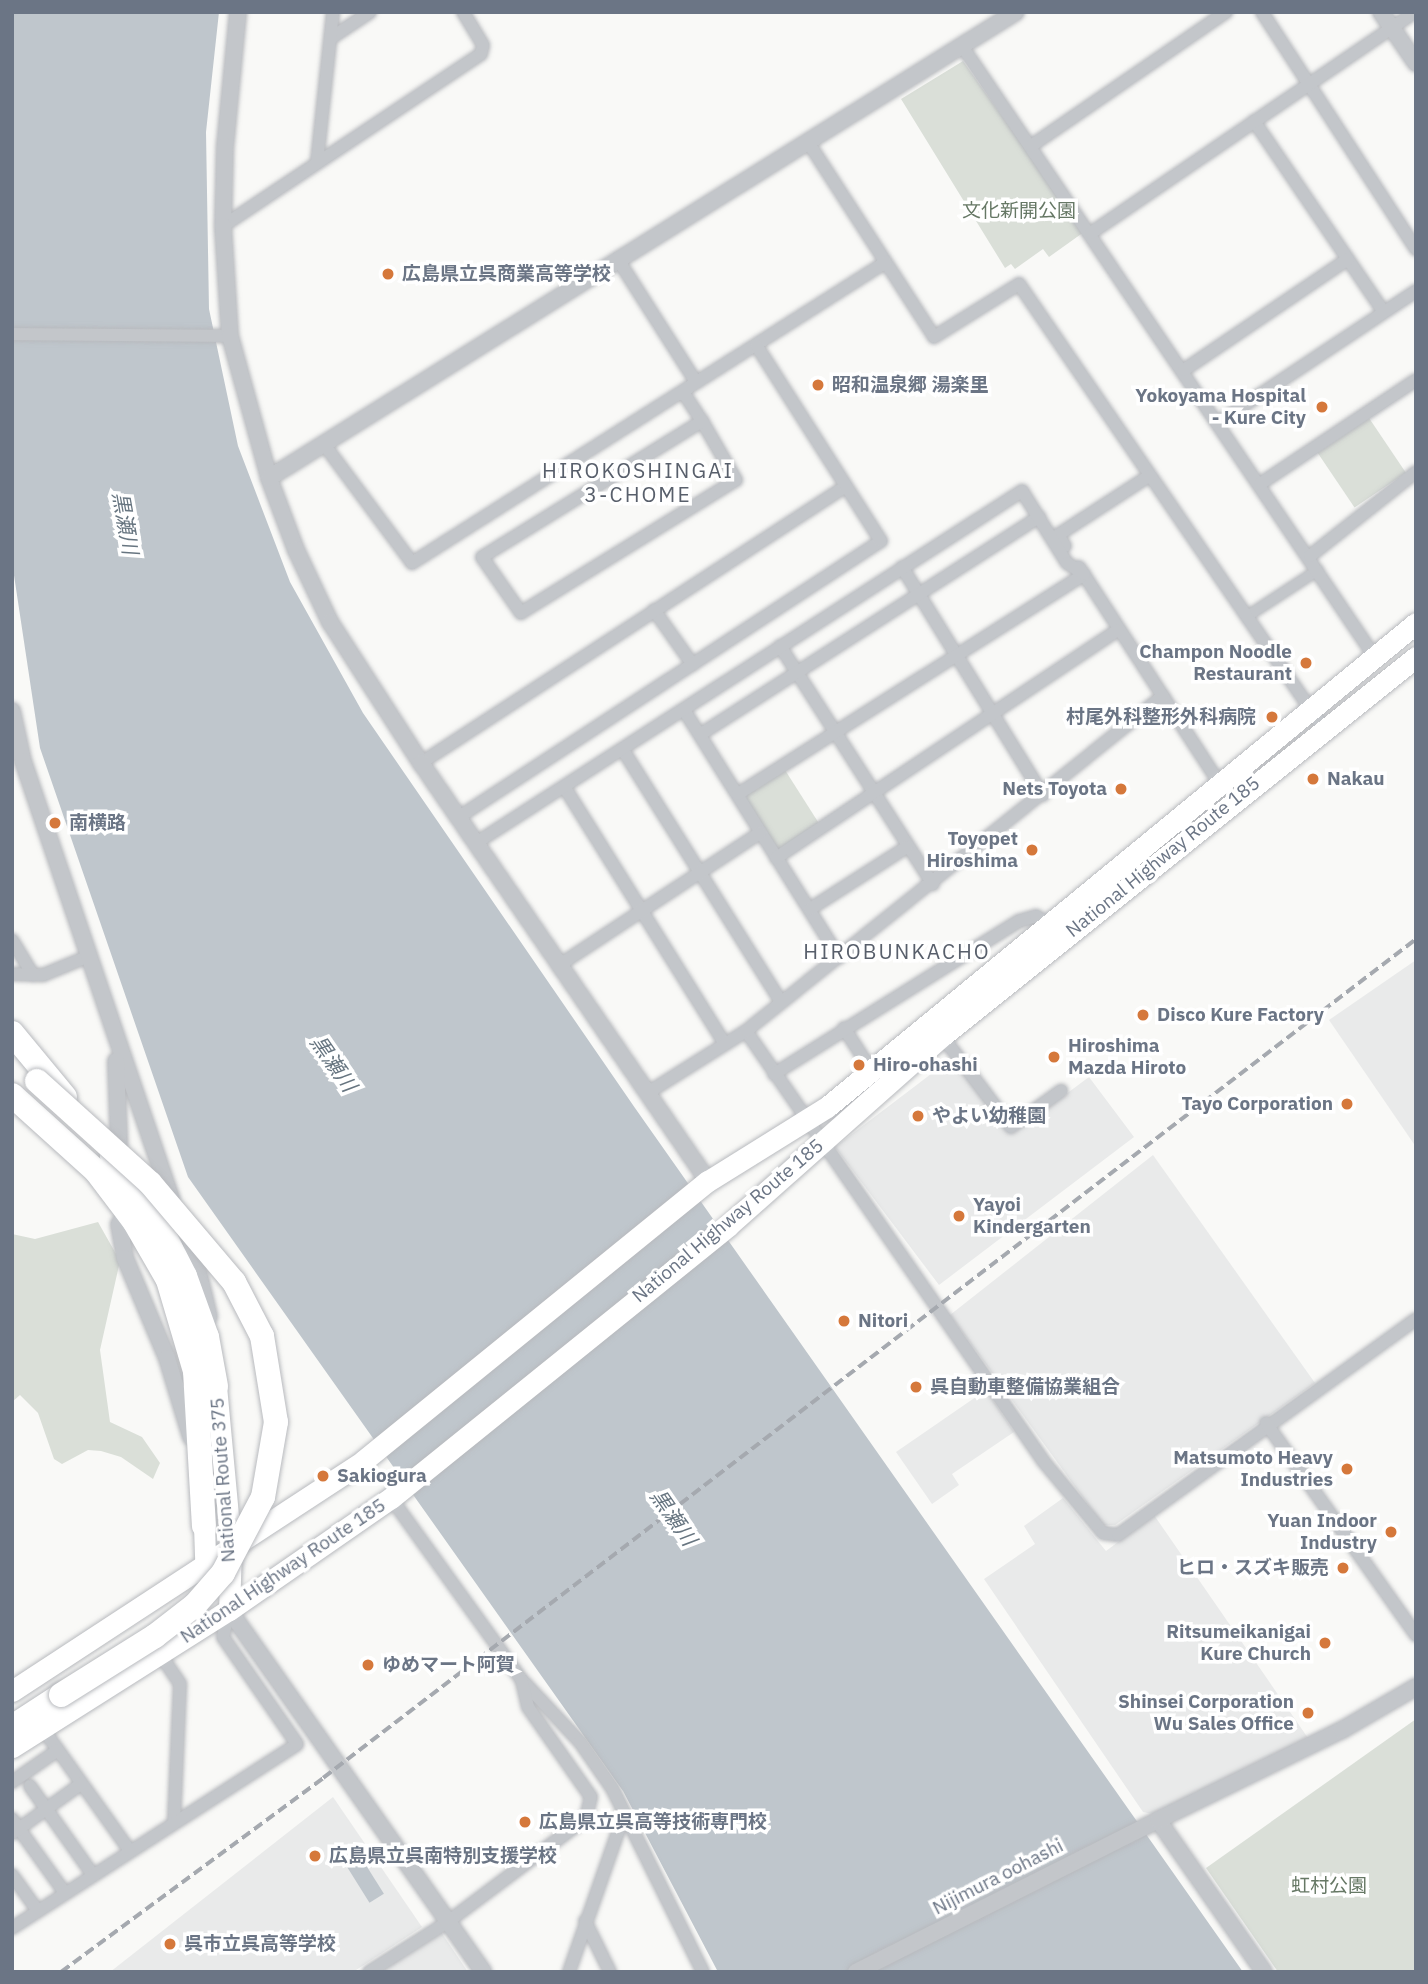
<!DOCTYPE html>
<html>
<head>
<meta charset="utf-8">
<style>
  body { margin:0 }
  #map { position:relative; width:1428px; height:1984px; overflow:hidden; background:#f9f9f7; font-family:"IBM Plex Sans","Noto Sans JP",sans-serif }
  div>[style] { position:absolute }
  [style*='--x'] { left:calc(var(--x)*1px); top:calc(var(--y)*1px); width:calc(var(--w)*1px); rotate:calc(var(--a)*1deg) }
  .built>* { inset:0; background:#e9eaea }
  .green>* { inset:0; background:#dadfd8; transform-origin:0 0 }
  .water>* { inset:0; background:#bfc6cc; transform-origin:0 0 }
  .roads { filter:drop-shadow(0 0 2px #b8babe) drop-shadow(0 0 2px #b8babe) }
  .pedestrian>* { height:10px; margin:-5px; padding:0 5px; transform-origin:5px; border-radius:5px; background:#c3c6ca }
  .minor>* { height:12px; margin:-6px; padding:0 6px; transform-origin:6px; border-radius:6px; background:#c3c6ca }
  .tertiary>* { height:16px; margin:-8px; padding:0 8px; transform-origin:8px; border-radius:8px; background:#c3c6ca }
  .trunk>* { height:21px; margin:-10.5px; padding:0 10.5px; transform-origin:10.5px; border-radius:10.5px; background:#fff }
  .motorway>* { height:24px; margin:-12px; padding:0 12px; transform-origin:12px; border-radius:12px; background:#fff }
  .rail>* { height:3.5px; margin-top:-1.75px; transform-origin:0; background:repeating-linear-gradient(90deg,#a5a9af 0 10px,transparent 0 15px) }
  .bridges { filter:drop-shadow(0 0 2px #b8babe) drop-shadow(0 0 2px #b8babe) }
  .motorway-bridge>* { height:24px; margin:-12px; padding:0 12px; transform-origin:12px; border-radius:12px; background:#fff }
  .dots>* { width:19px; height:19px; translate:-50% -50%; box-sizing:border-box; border:4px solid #fff; border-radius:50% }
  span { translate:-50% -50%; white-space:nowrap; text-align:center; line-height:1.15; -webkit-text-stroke:7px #fff; paint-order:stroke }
  .park-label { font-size:19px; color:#667865 }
  .poi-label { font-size:19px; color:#6b7585; font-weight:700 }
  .left { translate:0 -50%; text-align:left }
  .right { translate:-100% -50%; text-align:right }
  .street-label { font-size:19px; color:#6b7585 }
  .neighbourhood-label { font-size:21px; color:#585f6b; letter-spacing:2px }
  .water-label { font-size:21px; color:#677580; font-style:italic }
  .frame { position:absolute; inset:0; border:14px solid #6b7585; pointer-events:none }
</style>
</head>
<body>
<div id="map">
  <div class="built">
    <i style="clip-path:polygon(1416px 960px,1416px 1147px,1329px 1020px)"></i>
    <i style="clip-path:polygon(956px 1055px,1015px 1132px,1089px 1077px,1134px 1137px,939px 1285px,835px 1147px)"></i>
    <i style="clip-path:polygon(1153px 1155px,1315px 1383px,1115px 1525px,1103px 1525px,950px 1315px)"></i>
    <i style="clip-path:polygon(986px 1390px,1014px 1432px,952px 1474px,959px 1485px,932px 1504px,896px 1452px)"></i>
    <i style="clip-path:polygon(1063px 1498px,1106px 1551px,1154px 1515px,1308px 1738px,1153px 1814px,1143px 1812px,984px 1579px,1035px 1544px,1024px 1526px)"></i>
    <i style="clip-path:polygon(333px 1797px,422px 1927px,353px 1972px,110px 1972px)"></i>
    <i style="clip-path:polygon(441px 1932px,468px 1972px,380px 1972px)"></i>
  </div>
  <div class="green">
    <i style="clip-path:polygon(963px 61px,1084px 232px,1049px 257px,1043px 249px,1015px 269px,1011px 264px,1005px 268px,901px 99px)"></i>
    <i style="left:1369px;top:418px;width:66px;height:62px;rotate:56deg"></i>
    <i style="clip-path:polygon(785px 770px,820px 825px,782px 850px,776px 848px,746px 800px,747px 794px)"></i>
    <i style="clip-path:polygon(98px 1222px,120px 1261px,100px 1350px,110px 1422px,142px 1437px,160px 1463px,153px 1479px,121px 1457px,101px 1451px,88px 1450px,62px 1464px,54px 1459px,38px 1413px,20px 1395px,12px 1402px,12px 1234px,35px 1239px)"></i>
    <i style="clip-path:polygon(1416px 1719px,1416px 1972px,1278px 1972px,1206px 1868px)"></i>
  </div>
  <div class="water">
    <i style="clip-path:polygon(12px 12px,219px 12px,206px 132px,209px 309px,238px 446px,290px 582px,363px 713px,635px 1108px,1243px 1972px,718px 1972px,623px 1791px,188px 1177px,40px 748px,12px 562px)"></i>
    <i style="left:359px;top:1854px;width:47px;height:17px;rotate:58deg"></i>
  </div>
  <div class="roads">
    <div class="pedestrian">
      <i style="--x:1246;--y:617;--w:86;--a:-33.1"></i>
    </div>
    <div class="minor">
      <i style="--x:1262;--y:12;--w:283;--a:57"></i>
      <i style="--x:331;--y:38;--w:47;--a:-33.7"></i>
      <i style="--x:962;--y:46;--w:736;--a:55.96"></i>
      <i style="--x:1254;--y:121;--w:231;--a:55.8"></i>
      <i style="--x:808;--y:142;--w:232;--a:57.1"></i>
      <i style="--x:934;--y:337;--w:100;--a:-31.9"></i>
      <i style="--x:1019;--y:284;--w:539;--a:55.57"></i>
      <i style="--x:1031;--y:146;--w:237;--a:-34.5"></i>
      <i style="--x:317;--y:162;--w:151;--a:-83.9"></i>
      <i style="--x:223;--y:226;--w:310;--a:-33.7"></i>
      <i style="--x:481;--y:54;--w:9;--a:-77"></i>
      <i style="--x:483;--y:45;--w:39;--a:-121"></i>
      <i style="--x:1091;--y:233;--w:392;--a:-34.3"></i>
      <i style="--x:617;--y:258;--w:147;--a:57.5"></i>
      <i style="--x:12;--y:334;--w:218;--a:0.5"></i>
      <i style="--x:1184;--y:370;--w:198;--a:-34.1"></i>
      <i style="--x:683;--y:392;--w:35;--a:57"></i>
      <i style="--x:702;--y:421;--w:68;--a:60"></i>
      <i style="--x:736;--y:480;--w:253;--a:148.3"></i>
      <i style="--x:521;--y:613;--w:68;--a:-124.9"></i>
      <i style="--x:482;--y:557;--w:259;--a:-31.7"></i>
      <i style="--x:1219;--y:422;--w:237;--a:-33.6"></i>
      <i style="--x:323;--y:443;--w:149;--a:53.4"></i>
      <i style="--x:412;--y:563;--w:561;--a:-32.42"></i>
      <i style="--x:1260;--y:484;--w:187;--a:-33.7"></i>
      <i style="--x:1065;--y:546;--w:13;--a:-122"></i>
      <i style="--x:1058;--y:535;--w:108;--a:-33"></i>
      <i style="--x:1310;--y:556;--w:135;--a:-38.4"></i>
      <i style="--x:902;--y:567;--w:268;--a:58.3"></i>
      <i style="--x:1079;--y:567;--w:259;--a:57"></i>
      <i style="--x:654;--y:610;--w:67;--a:54.7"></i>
      <i style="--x:780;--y:646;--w:283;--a:57.3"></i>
      <i style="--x:684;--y:710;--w:292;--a:57.9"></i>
      <i style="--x:701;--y:734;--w:402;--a:-32.7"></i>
      <i style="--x:623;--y:750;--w:297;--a:57.9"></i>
      <i style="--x:421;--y:763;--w:507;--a:-33.09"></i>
      <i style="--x:565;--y:788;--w:302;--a:58"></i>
      <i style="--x:738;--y:794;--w:410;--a:-32.4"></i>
      <i style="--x:459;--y:817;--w:504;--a:-33.19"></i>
      <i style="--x:881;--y:541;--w:232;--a:-122.5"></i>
      <i style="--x:476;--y:843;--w:650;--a:-32.81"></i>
      <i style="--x:1022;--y:491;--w:85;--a:58"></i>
      <i style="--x:1067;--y:563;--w:20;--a:33"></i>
      <i style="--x:776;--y:858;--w:410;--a:-33.7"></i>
      <i style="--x:810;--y:909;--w:115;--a:-32.6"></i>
      <i style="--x:12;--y:940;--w:41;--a:59"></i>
      <i style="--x:558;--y:966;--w:242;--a:-33.4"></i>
      <i style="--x:12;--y:974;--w:31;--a:2"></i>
      <i style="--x:43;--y:975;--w:50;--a:-22.4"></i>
      <i style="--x:844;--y:1028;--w:50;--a:57.3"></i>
      <i style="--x:746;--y:1031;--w:524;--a:55.34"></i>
      <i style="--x:1044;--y:1462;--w:92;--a:50.3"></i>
      <i style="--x:1103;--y:1533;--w:15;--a:8"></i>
      <i style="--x:1118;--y:1535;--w:368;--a:-35.9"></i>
      <i style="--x:942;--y:1036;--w:114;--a:52.8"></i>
      <i style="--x:1011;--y:1127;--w:62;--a:-35.8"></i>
      <i style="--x:774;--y:1074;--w:289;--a:-32"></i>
      <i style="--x:1019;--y:921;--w:18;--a:-16"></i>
      <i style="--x:1036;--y:916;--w:15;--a:32"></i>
      <i style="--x:646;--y:1094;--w:118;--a:-32.2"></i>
      <i style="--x:746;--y:1031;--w:535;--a:-38.78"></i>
      <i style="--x:1266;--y:1423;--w:260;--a:54.7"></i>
      <i style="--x:391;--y:1498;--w:223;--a:54.3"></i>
      <i style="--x:521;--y:1679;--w:86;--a:46.9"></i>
      <i style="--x:580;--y:1742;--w:56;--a:55.2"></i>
      <i style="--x:612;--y:1788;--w:205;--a:63.7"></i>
      <i style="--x:160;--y:1654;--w:36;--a:56"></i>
      <i style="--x:180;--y:1684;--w:139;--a:92.5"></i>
      <i style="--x:43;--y:1729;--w:150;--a:54.5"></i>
      <i style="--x:12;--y:1782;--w:56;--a:-34.8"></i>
      <i style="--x:30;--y:1786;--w:109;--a:54.7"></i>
      <i style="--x:12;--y:1819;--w:91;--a:54.4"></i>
      <i style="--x:13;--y:1833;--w:84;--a:-35.8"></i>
      <i style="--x:12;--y:1875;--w:44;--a:54.2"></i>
      <i style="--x:585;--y:1921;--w:57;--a:63.9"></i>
      <i style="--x:12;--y:1928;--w:339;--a:-32.8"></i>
      <i style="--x:297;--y:1744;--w:130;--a:-124.7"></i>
      <i style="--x:223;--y:1637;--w:28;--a:-77"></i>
      <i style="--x:369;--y:1972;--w:95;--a:-32.5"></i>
      <i style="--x:449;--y:1921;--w:171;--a:-36.9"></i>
      <i style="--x:586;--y:1818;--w:22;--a:-77"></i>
      <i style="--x:591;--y:1797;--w:110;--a:-125"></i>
      <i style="--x:528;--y:1707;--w:26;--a:-103"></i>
      <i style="--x:569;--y:1972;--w:166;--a:-70.7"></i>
    </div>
    <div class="tertiary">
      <i style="--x:238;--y:12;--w:135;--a:95.5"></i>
      <i style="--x:225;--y:146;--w:80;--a:91.4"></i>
      <i style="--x:223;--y:226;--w:110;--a:86.4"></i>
      <i style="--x:230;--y:336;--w:147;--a:74.6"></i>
      <i style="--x:269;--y:478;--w:77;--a:69.4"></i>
      <i style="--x:296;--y:550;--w:80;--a:64.7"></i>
      <i style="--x:330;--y:622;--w:168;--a:57.2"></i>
      <i style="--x:421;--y:763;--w:507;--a:55.53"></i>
      <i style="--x:1381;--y:12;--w:62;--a:55.5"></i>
      <i style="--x:269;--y:478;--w:880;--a:-31.96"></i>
      <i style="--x:12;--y:711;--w:51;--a:77.6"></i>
      <i style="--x:23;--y:761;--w:461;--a:71.3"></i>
      <i style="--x:116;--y:1061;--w:82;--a:87.9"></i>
      <i style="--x:119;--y:1224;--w:35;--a:80"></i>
      <i style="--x:125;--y:1258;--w:108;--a:67.2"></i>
      <i style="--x:167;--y:1358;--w:83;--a:73.1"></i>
      <i style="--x:190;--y:1237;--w:82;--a:76.6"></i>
      <i style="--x:229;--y:1610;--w:442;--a:54.9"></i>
      <i style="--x:856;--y:1972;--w:338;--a:-26.7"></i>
      <i style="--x:1264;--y:1972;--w:185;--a:-124.9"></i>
      <i style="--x:1158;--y:1820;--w:205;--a:-26.1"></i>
      <i style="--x:1342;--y:1730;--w:86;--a:-30.2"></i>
    </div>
    <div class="trunk">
      <i style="--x:216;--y:1386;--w:163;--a:84.7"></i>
      <i style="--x:231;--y:1548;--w:62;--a:91.8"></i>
      <i style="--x:204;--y:1526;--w:38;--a:88"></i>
      <i style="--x:205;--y:1564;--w:12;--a:59"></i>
      <i style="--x:12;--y:1691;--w:420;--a:-33.2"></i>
      <i style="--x:363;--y:1461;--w:444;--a:-39.1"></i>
      <i style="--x:708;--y:1181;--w:140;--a:-31.9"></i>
      <i style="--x:827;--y:1107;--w:762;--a:-39.41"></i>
      <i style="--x:12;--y:1747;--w:257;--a:-32.3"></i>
      <i style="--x:229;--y:1610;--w:197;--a:-34.7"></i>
      <i style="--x:391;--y:1498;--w:434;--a:-38.9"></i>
      <i style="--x:729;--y:1225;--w:285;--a:-41.6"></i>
      <i style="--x:942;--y:1036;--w:607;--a:-38.65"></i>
    </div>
    <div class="motorway">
      <i style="--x:12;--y:1033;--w:83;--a:50.4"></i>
      <i style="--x:12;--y:1095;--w:113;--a:42.1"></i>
      <i style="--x:96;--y:1171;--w:63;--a:52.8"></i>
      <i style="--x:134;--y:1221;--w:68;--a:60"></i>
      <i style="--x:168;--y:1280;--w:95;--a:73.5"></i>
      <i style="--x:195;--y:1371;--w:155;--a:86.7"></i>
      <i style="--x:112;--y:1156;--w:83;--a:55.7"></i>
      <i style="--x:159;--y:1225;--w:57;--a:63"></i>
      <i style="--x:185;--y:1276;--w:65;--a:70.2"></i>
      <i style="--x:207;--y:1337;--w:50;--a:79.6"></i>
      <i style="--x:12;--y:1727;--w:59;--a:-33.1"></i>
    </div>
  </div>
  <div class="rail">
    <i style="--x:61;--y:1972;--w:326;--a:-36.5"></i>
    <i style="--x:323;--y:1778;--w:1378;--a:-37.51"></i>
  </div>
  <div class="bridges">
    <div class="motorway-bridge">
      <i style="--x:37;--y:1081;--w:152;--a:42.1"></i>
      <i style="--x:150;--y:1183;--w:130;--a:49.7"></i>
      <i style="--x:234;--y:1282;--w:61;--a:62.6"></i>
      <i style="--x:262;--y:1336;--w:87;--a:80.8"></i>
      <i style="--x:276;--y:1422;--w:76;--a:99.8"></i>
      <i style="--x:263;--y:1497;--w:86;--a:117.8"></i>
      <i style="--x:223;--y:1573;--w:43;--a:131.2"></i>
      <i style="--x:195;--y:1605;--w:51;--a:142.2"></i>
      <i style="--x:155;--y:1636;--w:111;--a:147.9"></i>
    </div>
  </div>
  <div class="dots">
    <i style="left:388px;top:274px;background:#d5783b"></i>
    <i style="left:818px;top:385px;background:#d5783b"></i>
    <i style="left:1322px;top:407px;background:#d5783b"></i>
    <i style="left:1306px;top:663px;background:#d5783b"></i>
    <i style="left:1272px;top:717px;background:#d5783b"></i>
    <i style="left:1313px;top:779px;background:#d5783b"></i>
    <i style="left:1121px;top:789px;background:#d5783b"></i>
    <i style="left:55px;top:823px;background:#d5783b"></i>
    <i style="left:1032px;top:850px;background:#d5783b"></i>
    <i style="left:1143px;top:1015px;background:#d5783b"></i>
    <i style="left:1054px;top:1057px;background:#d5783b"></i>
    <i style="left:859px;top:1065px;background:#d5783b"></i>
    <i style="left:1347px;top:1104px;background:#d5783b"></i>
    <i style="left:918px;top:1116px;background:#d5783b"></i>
    <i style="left:959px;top:1216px;background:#d5783b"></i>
    <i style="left:844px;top:1321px;background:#d5783b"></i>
    <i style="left:916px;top:1387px;background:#d5783b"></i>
    <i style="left:1347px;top:1469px;background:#d5783b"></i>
    <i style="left:323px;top:1476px;background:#d5783b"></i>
    <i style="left:1391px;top:1532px;background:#d5783b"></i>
    <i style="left:1343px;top:1568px;background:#d5783b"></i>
    <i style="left:1325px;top:1643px;background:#d5783b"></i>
    <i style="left:368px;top:1665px;background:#d5783b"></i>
    <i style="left:1308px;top:1713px;background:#d5783b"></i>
    <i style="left:525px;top:1822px;background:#d5783b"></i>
    <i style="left:315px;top:1856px;background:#d5783b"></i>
    <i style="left:170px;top:1944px;background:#d5783b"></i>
  </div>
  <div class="park-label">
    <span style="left:1019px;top:211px">文化新開公園</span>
    <span style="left:1329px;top:1886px">虹村公園</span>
  </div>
  <div class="poi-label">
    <span class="left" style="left:402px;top:274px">広島県立呉商業高等学校</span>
    <span class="left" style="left:832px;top:385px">昭和温泉郷 湯楽里</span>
    <span class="right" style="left:1306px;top:407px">Yokoyama Hospital<br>- Kure City</span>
    <span class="right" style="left:1292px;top:663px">Champon Noodle<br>Restaurant</span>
    <span class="right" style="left:1256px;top:717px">村尾外科整形外科病院</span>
    <span class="left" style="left:1327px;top:779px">Nakau</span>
    <span class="right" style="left:1107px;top:789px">Nets Toyota</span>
    <span class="left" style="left:69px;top:823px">南横路</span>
    <span class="right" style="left:1018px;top:850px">Toyopet<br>Hiroshima</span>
    <span class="left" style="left:1157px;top:1015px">Disco Kure Factory</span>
    <span class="left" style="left:1068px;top:1057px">Hiroshima<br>Mazda Hiroto</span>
    <span class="left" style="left:873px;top:1065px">Hiro-ohashi</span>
    <span class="right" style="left:1333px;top:1104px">Tayo Corporation</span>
    <span class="left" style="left:932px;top:1116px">やよい幼稚園</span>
    <span class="left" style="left:973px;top:1216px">Yayoi<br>Kindergarten</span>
    <span class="left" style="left:858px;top:1321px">Nitori</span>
    <span class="left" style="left:930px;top:1387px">呉自動車整備協業組合</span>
    <span class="right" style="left:1333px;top:1469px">Matsumoto Heavy<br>Industries</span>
    <span class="left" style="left:337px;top:1476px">Sakiogura</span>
    <span class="right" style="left:1377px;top:1532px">Yuan Indoor<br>Industry</span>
    <span class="right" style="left:1329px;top:1568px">ヒロ・スズキ販売</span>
    <span class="right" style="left:1311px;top:1643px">Ritsumeikanigai<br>Kure Church</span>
    <span class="left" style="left:382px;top:1665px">ゆめマート阿賀</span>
    <span class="right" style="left:1294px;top:1713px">Shinsei Corporation<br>Wu Sales Office</span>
    <span class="left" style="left:539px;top:1822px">広島県立呉高等技術専門校</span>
    <span class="left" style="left:329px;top:1856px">広島県立呉南特別支援学校</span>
    <span class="left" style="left:184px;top:1944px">呉市立呉高等学校</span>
  </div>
  <div class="street-label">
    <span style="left:1163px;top:857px;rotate:-39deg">National Highway Route 185</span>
    <span style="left:728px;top:1221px;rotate:-40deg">National Highway Route 185</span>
    <span style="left:223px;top:1480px;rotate:-94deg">National Route 375</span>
    <span style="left:283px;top:1571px;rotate:-34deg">National Highway Route 185</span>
    <span style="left:998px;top:1877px;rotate:-27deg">Nijimura oohashi</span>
  </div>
  <div class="neighbourhood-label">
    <span style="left:638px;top:482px">HIROKOSHINGAI<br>3-CHOME</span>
    <span style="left:897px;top:951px">HIROBUNKACHO</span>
  </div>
  <div class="water-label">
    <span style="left:126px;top:523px;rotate:80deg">黒瀬川</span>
    <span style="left:334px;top:1063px;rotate:55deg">黒瀬川</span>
    <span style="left:674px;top:1517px;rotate:55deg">黒瀬川</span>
  </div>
  <div class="frame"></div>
</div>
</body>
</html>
